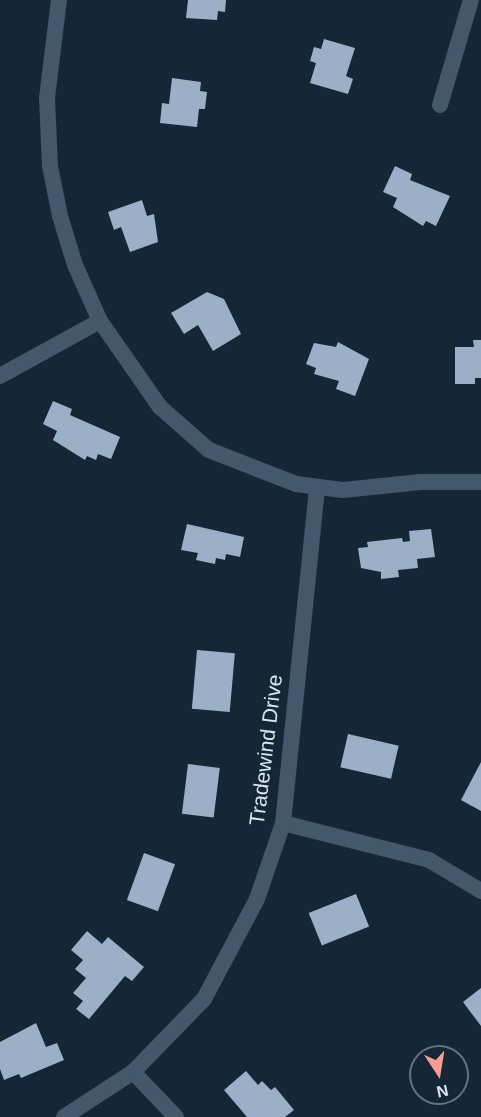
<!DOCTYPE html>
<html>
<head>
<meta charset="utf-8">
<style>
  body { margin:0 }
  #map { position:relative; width:481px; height:1117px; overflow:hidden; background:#152637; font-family:Helvetica,sans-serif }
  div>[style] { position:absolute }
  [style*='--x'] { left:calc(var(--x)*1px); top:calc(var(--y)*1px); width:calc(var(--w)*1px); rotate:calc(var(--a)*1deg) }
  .building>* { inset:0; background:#9bb0c6; transform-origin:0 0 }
  .minor>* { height:16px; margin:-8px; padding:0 8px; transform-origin:8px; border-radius:8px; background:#44576b }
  span { translate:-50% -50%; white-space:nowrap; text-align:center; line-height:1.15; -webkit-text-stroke:6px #152637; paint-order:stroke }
  .street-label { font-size:21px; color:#dae5f1 }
  .north { position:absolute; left:409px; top:1045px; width:60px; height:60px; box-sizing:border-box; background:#152637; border:2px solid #647281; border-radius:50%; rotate:168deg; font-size:16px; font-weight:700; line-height:24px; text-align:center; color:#dae5f1 }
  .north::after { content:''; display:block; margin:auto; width:21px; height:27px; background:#f59c93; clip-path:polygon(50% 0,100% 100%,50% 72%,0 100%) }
</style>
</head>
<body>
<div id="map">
  <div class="building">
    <i style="clip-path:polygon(188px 0,226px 0,225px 12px,218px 11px,217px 20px,186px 18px)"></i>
    <i style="clip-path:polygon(324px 39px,355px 48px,346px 76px,353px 79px,348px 94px,310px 83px,316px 63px,310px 61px,314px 47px,321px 49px)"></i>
    <i style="clip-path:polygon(172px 78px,201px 82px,200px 91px,207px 92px,205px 109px,199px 109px,197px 127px,160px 123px,162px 103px,169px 104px)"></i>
    <i style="clip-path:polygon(395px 166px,412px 174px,410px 180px,450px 196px,436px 226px,426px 221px,423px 226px,393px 207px,397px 198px,383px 192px)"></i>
    <i style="clip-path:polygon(142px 200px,147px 216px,154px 214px,158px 242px,130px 252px,121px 227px,114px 230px,108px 212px)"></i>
    <i style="clip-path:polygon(207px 292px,224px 299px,241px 334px,213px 351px,198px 325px,184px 334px,171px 313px)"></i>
    <i style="clip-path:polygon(473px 340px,481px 340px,481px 378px,475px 378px,475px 384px,455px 384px,455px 347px,474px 347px)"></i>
    <i style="clip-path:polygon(338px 342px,369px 359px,355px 396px,336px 389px,339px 381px,314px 374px,316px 368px,306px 364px,314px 343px,336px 347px)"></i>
    <i style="clip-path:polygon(53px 401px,72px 409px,70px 415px,120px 437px,111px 459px,98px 454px,96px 460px,87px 456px,85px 460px,53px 440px,57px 431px,43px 424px)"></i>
    <i style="clip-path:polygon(187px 524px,244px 537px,240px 557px,226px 554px,225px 560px,216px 558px,215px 564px,196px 560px,198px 553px,181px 550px)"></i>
    <i style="clip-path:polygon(431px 529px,435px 557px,417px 559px,418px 568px,398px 570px,399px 577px,381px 579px,381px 572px,361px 568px,358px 548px,368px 547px,367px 542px,402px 538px,403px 542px,410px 541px,409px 531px)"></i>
    <i style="left:197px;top:650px;width:38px;height:59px;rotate:5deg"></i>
    <i style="left:348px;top:734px;width:52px;height:34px;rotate:13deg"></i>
    <i style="clip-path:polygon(481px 762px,481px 811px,461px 800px)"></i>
    <i style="left:188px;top:764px;width:32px;height:50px;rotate:7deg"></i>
    <i style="left:144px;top:853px;width:33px;height:50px;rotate:20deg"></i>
    <i style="left:356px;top:894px;width:35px;height:51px;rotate:68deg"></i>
    <i style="clip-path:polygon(87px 931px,102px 944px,108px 937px,144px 967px,132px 981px,125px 976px,89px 1019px,76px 1009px,83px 1001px,73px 993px,86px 978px,75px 969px,83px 960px,71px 950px)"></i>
    <i style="clip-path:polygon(481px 988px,481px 1026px,463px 1002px)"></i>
    <i style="clip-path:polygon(36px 1023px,46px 1047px,57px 1043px,64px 1060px,21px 1078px,19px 1074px,4px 1080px,0 1069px,0 1042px)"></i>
    <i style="clip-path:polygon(246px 1071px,258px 1085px,262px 1081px,271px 1090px,275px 1087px,294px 1110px,285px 1117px,247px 1117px,224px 1090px)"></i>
  </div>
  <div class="minor">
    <i style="--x:59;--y:0;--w:99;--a:97"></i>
    <i style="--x:47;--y:98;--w:68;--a:87.5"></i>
    <i style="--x:50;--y:166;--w:51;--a:78.7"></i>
    <i style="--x:60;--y:216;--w:51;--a:73"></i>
    <i style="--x:75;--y:265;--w:61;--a:65.9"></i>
    <i style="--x:100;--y:321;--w:105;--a:55.1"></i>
    <i style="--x:160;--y:407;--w:65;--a:41.3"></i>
    <i style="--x:209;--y:450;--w:93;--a:21.3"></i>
    <i style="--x:296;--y:484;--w:47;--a:7.3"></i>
    <i style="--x:343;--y:490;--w:78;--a:-5.9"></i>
    <i style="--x:421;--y:482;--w:60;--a:0"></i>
    <i style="--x:440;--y:105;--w:109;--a:-73.6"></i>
    <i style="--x:0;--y:376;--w:114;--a:-28.8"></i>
    <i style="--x:283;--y:823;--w:151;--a:14.2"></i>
    <i style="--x:429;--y:860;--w:61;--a:30.8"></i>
    <i style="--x:133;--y:1072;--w:62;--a:46.3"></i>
    <i style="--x:64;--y:1117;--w:82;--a:-33.1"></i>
    <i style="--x:133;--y:1072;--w:102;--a:-45.8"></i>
    <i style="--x:204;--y:999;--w:113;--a:-62.1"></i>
    <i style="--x:257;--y:899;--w:80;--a:-71.1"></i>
    <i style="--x:283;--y:823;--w:338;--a:-84.2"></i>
  </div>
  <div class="street-label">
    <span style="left:266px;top:750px;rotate:-83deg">Tradewind Drive</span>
  </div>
  <div class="north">N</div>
</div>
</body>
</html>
